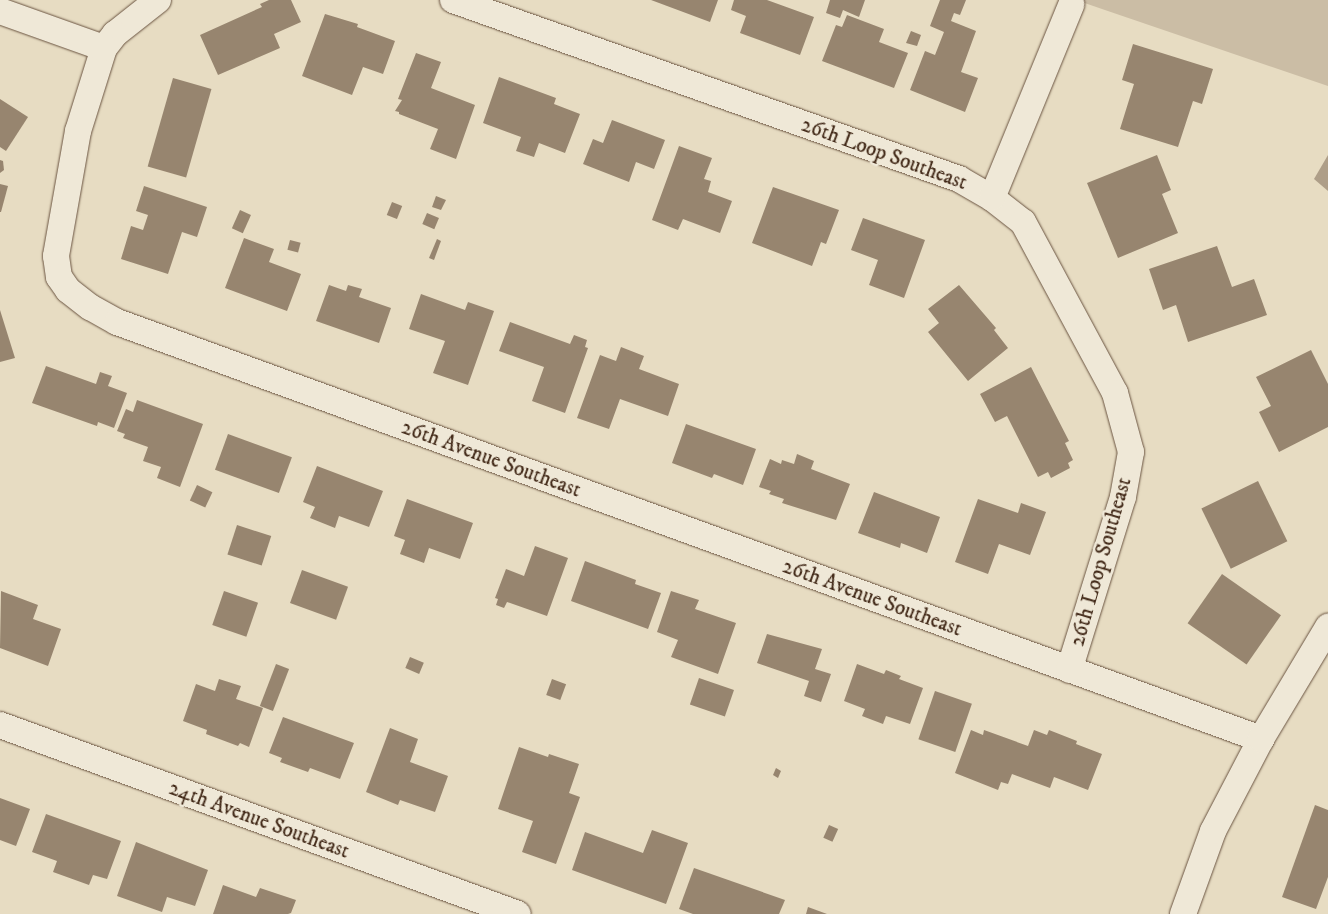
<!DOCTYPE html>
<html>
<head>
<meta charset="utf-8">
<style>
  body { margin:0 }
  #map { position:relative; width:1328px; height:914px; overflow:hidden; background:#e7dcc2; font-family:"IM FELL DW Pica",serif }
  div>[style] { position:absolute }
  [style*='--x'] { left:calc(var(--x)*1px); top:calc(var(--y)*1px); width:calc(var(--w)*1px); rotate:calc(var(--a)*1deg) }
  .green>* { inset:0; background:#cbbda5 }
  .water>* { inset:0; background:#ae9e88 }
  .building>* { inset:0; background:#97856f; transform-origin:0 0 }
  .roads { filter:drop-shadow(0 0 1px #6a5441) drop-shadow(0 0 1px #6a5441) }
  .street>* { height:26px; margin:-13px; padding:0 13px; transform-origin:13px; border-radius:13px; background:#efe8d7 }
  span { translate:-50% -50%; white-space:nowrap; text-align:center; line-height:1.15; -webkit-text-stroke:5px #efe8d7; paint-order:stroke }
  .street-label { font-size:21px; color:#402716 }
</style>
</head>
<body>
<div id="map">
  <div class="green">
    <i style="clip-path:polygon(1076px 0,1328px 0,1328px 86px,1102px 9px)"></i>
  </div>
  <div class="water">
    <i style="clip-path:polygon(1328px 155px,1328px 191px,1314px 179px)"></i>
  </div>
  <div class="building">
    <i style="clip-path:polygon(269px 0,291px 0,301px 22px,274px 34px,280px 48px,218px 75px,200px 35px,262px 7px,260px 4px)"></i>
    <i style="clip-path:polygon(651px 0,718px 0,710px 22px)"></i>
    <i style="clip-path:polygon(734px 0,767px 0,814px 17px,800px 55px,740px 33px,746px 16px,731px 10px)"></i>
    <i style="clip-path:polygon(830px 0,865px 0,859px 17px,843px 10px,840px 18px,826px 13px)"></i>
    <i style="clip-path:polygon(940px 0,966px 0,960px 15px,954px 13px,951px 21px,976px 31px,961px 72px,978px 78px,965px 112px,910px 90px,925px 51px,935px 55px,944px 32px,930px 26px)"></i>
    <i style="clip-path:polygon(325px 14px,358px 24px,357px 27px,395px 41px,383px 74px,363px 67px,352px 95px,302px 76px)"></i>
    <i style="clip-path:polygon(847px 15px,884px 29px,879px 42px,908px 53px,894px 88px,822px 61px,836px 25px,842px 27px)"></i>
    <i style="clip-path:polygon(911px 31px,921px 35px,917px 46px,906px 43px)"></i>
    <i style="clip-path:polygon(1133px 44px,1213px 69px,1202px 104px,1193px 101px,1178px 147px,1120px 129px,1134px 84px,1122px 80px)"></i>
    <i style="clip-path:polygon(416px 53px,441px 62px,431px 88px,475px 105px,456px 159px,430px 149px,438px 129px,399px 114px,399px 112px,395px 111px,402px 100px,398px 99px)"></i>
    <i style="clip-path:polygon(499px 77px,556px 98px,554px 104px,580px 114px,565px 153px,539px 143px,534px 157px,516px 151px,521px 137px,483px 123px)"></i>
    <i style="left:173px;top:78px;width:40px;height:92px;rotate:16deg"></i>
    <i style="clip-path:polygon(0 99px,28px 117px,6px 151px,0 147px)"></i>
    <i style="clip-path:polygon(612px 120px,665px 140px,654px 169px,636px 162px,629px 182px,583px 164px,593px 139px,603px 143px)"></i>
    <i style="clip-path:polygon(679px 146px,712px 158px,704px 179px,711px 181px,708px 192px,732px 201px,720px 233px,683px 219px,678px 230px,652px 220px)"></i>
    <i style="clip-path:polygon(1157px 155px,1171px 190px,1162px 194px,1178px 233px,1118px 258px,1087px 183px)"></i>
    <i style="clip-path:polygon(0 160px,3px 161px,4px 170px,0 173px)"></i>
    <i style="clip-path:polygon(0 184px,8px 186px,1px 212px,0 212px)"></i>
    <i style="clip-path:polygon(144px 186px,207px 207px,197px 237px,182px 232px,168px 274px,121px 259px,131px 226px,143px 230px,148px 215px,136px 211px)"></i>
    <i style="clip-path:polygon(773px 187px,839px 210px,826px 244px,821px 242px,812px 266px,752px 243px)"></i>
    <i style="clip-path:polygon(436px 196px,446px 200px,441px 210px,432px 207px)"></i>
    <i style="left:392px;top:202px;width:11px;height:14px;rotate:22deg"></i>
    <i style="left:240px;top:210px;width:12px;height:20px;rotate:24deg"></i>
    <i style="left:427px;top:213px;width:13px;height:12px;rotate:23deg"></i>
    <i style="clip-path:polygon(863px 218px,925px 240px,904px 298px,869px 285px,878px 260px,851px 250px)"></i>
    <i style="clip-path:polygon(244px 238px,274px 249px,269px 262px,301px 274px,287px 311px,225px 288px)"></i>
    <i style="clip-path:polygon(437px 239px,441px 241px,434px 260px,429px 258px)"></i>
    <i style="left:290px;top:240px;width:11px;height:10px;rotate:15deg"></i>
    <i style="clip-path:polygon(1217px 246px,1232px 287px,1254px 279px,1267px 315px,1188px 342px,1176px 305px,1163px 310px,1149px 269px)"></i>
    <i style="clip-path:polygon(329px 285px,346px 291px,348px 285px,362px 289px,359px 297px,391px 308px,379px 343px,316px 321px)"></i>
    <i style="clip-path:polygon(959px 285px,996px 328px,994px 330px,1008px 348px,968px 381px,928px 332px,939px 323px,928px 309px)"></i>
    <i style="clip-path:polygon(421px 294px,465px 310px,468px 302px,494px 311px,468px 385px,433px 373px,445px 341px,409px 329px)"></i>
    <i style="clip-path:polygon(0 310px,15px 358px,0 362px)"></i>
    <i style="clip-path:polygon(510px 322px,570px 344px,574px 335px,587px 340px,585px 347px,588px 348px,565px 413px,532px 401px,544px 367px,499px 351px)"></i>
    <i style="clip-path:polygon(621px 347px,644px 356px,639px 369px,679px 384px,668px 416px,620px 399px,609px 429px,577px 418px,600px 355px,616px 361px)"></i>
    <i style="clip-path:polygon(1311px 350px,1328px 384px,1328px 427px,1279px 452px,1259px 412px,1271px 406px,1256px 377px)"></i>
    <i style="clip-path:polygon(46px 366px,96px 384px,100px 372px,112px 376px,108px 386px,127px 393px,114px 428px,98px 422px,97px 426px,32px 403px)"></i>
    <i style="clip-path:polygon(1031px 367px,1069px 441px,1065px 443px,1073px 460px,1068px 463px,1070px 468px,1051px 478px,1048px 472px,1038px 477px,1007px 416px,995px 422px,980px 394px)"></i>
    <i style="clip-path:polygon(137px 400px,203px 424px,180px 487px,157px 478px,161px 467px,143px 461px,148px 447px,123px 438px,125px 434px,117px 431px,126px 409px,133px 412px)"></i>
    <i style="clip-path:polygon(686px 424px,756px 449px,743px 485px,714px 474px,712px 478px,672px 463px)"></i>
    <i style="left:228px;top:434px;width:68px;height:38px;rotate:20deg"></i>
    <i style="clip-path:polygon(797px 454px,814px 461px,811px 469px,850px 484px,836px 520px,782px 503px,784px 499px,769px 494px,771px 491px,759px 487px,770px 459px,781px 464px,782px 460px,794px 464px)"></i>
    <i style="clip-path:polygon(317px 466px,383px 491px,369px 527px,339px 516px,335px 528px,310px 518px,315px 507px,303px 502px)"></i>
    <i style="left:1258px;top:481px;width:67px;height:63px;rotate:64deg"></i>
    <i style="left:197px;top:485px;width:17px;height:17px;rotate:25deg"></i>
    <i style="clip-path:polygon(874px 492px,940px 517px,927px 553px,901px 543px,900px 548px,858px 533px)"></i>
    <i style="clip-path:polygon(407px 499px,473px 523px,460px 559px,429px 548px,424px 563px,400px 554px,405px 540px,394px 536px)"></i>
    <i style="clip-path:polygon(978px 499px,1018px 513px,1021px 503px,1046px 512px,1030px 555px,999px 544px,988px 574px,955px 562px)"></i>
    <i style="left:237px;top:525px;width:36px;height:31px;rotate:18deg"></i>
    <i style="clip-path:polygon(535px 546px,568px 558px,547px 616px,507px 602px,504px 608px,496px 605px,498px 599px,495px 598px,506px 569px,524px 576px)"></i>
    <i style="clip-path:polygon(585px 561px,636px 580px,635px 584px,661px 593px,648px 629px,571px 601px)"></i>
    <i style="left:302px;top:570px;width:49px;height:35px;rotate:20deg"></i>
    <i style="left:1222px;top:574px;width:72px;height:60px;rotate:35deg"></i>
    <i style="clip-path:polygon(1px 591px,38px 605px,33px 619px,61px 629px,48px 666px,0 648px)"></i>
    <i style="left:224px;top:591px;width:36px;height:36px;rotate:19deg"></i>
    <i style="clip-path:polygon(671px 591px,699px 600px,695px 609px,736px 623px,718px 674px,671px 657px,678px 640px,657px 632px)"></i>
    <i style="clip-path:polygon(767px 634px,822px 649px,815px 669px,831px 674px,821px 702px,804px 696px,809px 681px,757px 663px)"></i>
    <i style="left:410px;top:657px;width:15px;height:12px;rotate:23deg"></i>
    <i style="left:276px;top:664px;width:14px;height:45px;rotate:21deg"></i>
    <i style="clip-path:polygon(857px 664px,884px 674px,886px 670px,901px 676px,899px 679px,923px 688px,910px 724px,886px 716px,883px 724px,862px 716px,865px 709px,844px 701px)"></i>
    <i style="left:699px;top:678px;width:37px;height:28px;rotate:19deg"></i>
    <i style="clip-path:polygon(219px 679px,241px 686px,236px 699px,263px 708px,249px 747px,240px 743px,238px 746px,206px 734px,207px 730px,183px 721px,196px 684px,215px 691px)"></i>
    <i style="left:552px;top:679px;width:15px;height:17px;rotate:20deg"></i>
    <i style="left:935px;top:691px;width:39px;height:51px;rotate:19deg"></i>
    <i style="clip-path:polygon(283px 717px,354px 743px,340px 779px,310px 768px,308px 772px,280px 762px,282px 758px,269px 753px)"></i>
    <i style="clip-path:polygon(390px 728px,418px 739px,410px 762px,448px 776px,435px 812px,400px 800px,398px 805px,366px 792px)"></i>
    <i style="clip-path:polygon(971px 730px,983px 735px,984px 730px,1028px 746px,1034px 730px,1047px 735px,1049px 730px,1077px 741px,1076px 744px,1102px 754px,1088px 790px,1054px 777px,1050px 788px,1012px 774px,1008px 784px,1001px 782px,998px 790px,955px 773px)"></i>
    <i style="clip-path:polygon(519px 747px,548px 757px,549px 754px,579px 764px,569px 793px,580px 797px,556px 864px,522px 852px,533px 821px,498px 809px)"></i>
    <i style="clip-path:polygon(776px 768px,781px 771px,778px 778px,773px 775px)"></i>
    <i style="clip-path:polygon(0 798px,30px 809px,16px 846px,0 840px)"></i>
    <i style="clip-path:polygon(1315px 805px,1328px 810px,1328px 877px,1316px 909px,1282px 897px)"></i>
    <i style="clip-path:polygon(46px 814px,121px 841px,107px 879px,93px 875px,89px 885px,53px 872px,57px 861px,32px 852px)"></i>
    <i style="left:829px;top:825px;width:10px;height:14px;rotate:24deg"></i>
    <i style="clip-path:polygon(652px 830px,688px 843px,666px 904px,572px 870px,585px 832px,643px 853px)"></i>
    <i style="clip-path:polygon(136px 842px,208px 870px,195px 906px,167px 897px,162px 912px,117px 896px)"></i>
    <i style="clip-path:polygon(694px 868px,785px 900px,779px 914px,693px 914px,679px 909px)"></i>
    <i style="clip-path:polygon(223px 885px,256px 897px,260px 888px,296px 900px,291px 913px,288px 914px,213px 914px)"></i>
    <i style="clip-path:polygon(808px 907px,827px 914px,806px 914px)"></i>
  </div>
  <div class="roads">
    <div class="street">
      <i style="--x:158;--y:0;--w:55;--a:141.7"></i>
      <i style="--x:115;--y:34;--w:18;--a:128"></i>
      <i style="--x:104;--y:48;--w:87;--a:107.4"></i>
      <i style="--x:78;--y:131;--w:127;--a:100"></i>
      <i style="--x:56;--y:256;--w:21;--a:82"></i>
      <i style="--x:59;--y:277;--w:16;--a:55"></i>
      <i style="--x:68;--y:290;--w:28;--a:38"></i>
      <i style="--x:90;--y:307;--w:31;--a:29"></i>
      <i style="--x:117;--y:322;--w:1218;--a:20.03"></i>
      <i style="--x:453;--y:0;--w:537;--a:19.48"></i>
      <i style="--x:959;--y:179;--w:38;--a:30"></i>
      <i style="--x:992;--y:198;--w:39;--a:38"></i>
      <i style="--x:1023;--y:222;--w:194;--a:61.7"></i>
      <i style="--x:1115;--y:393;--w:61;--a:74.8"></i>
      <i style="--x:1131;--y:452;--w:46;--a:100.1"></i>
      <i style="--x:1123;--y:497;--w:181;--a:107.3"></i>
      <i style="--x:0;--y:11;--w:110;--a:19.6"></i>
      <i style="--x:992;--y:198;--w:209;--a:-67.7"></i>
      <i style="--x:0;--y:725;--w:551;--a:20.05"></i>
      <i style="--x:1183;--y:914;--w:88;--a:-70.1"></i>
      <i style="--x:1213;--y:831;--w:104;--a:-62.4"></i>
      <i style="--x:1261;--y:739;--w:131;--a:-59.1"></i>
    </div>
  </div>
  <div class="street-label">
    <span style="left:884px;top:154px;rotate:20deg">26th Loop Southeast</span>
    <span style="left:491px;top:459px;rotate:20deg">26th Avenue Southeast</span>
    <span style="left:1101px;top:562px;rotate:-74deg">26th Loop Southeast</span>
    <span style="left:872px;top:598px;rotate:20deg">26th Avenue Southeast</span>
    <span style="left:259px;top:820px;rotate:20deg">24th Avenue Southeast</span>
  </div>
</div>
</body>
</html>
